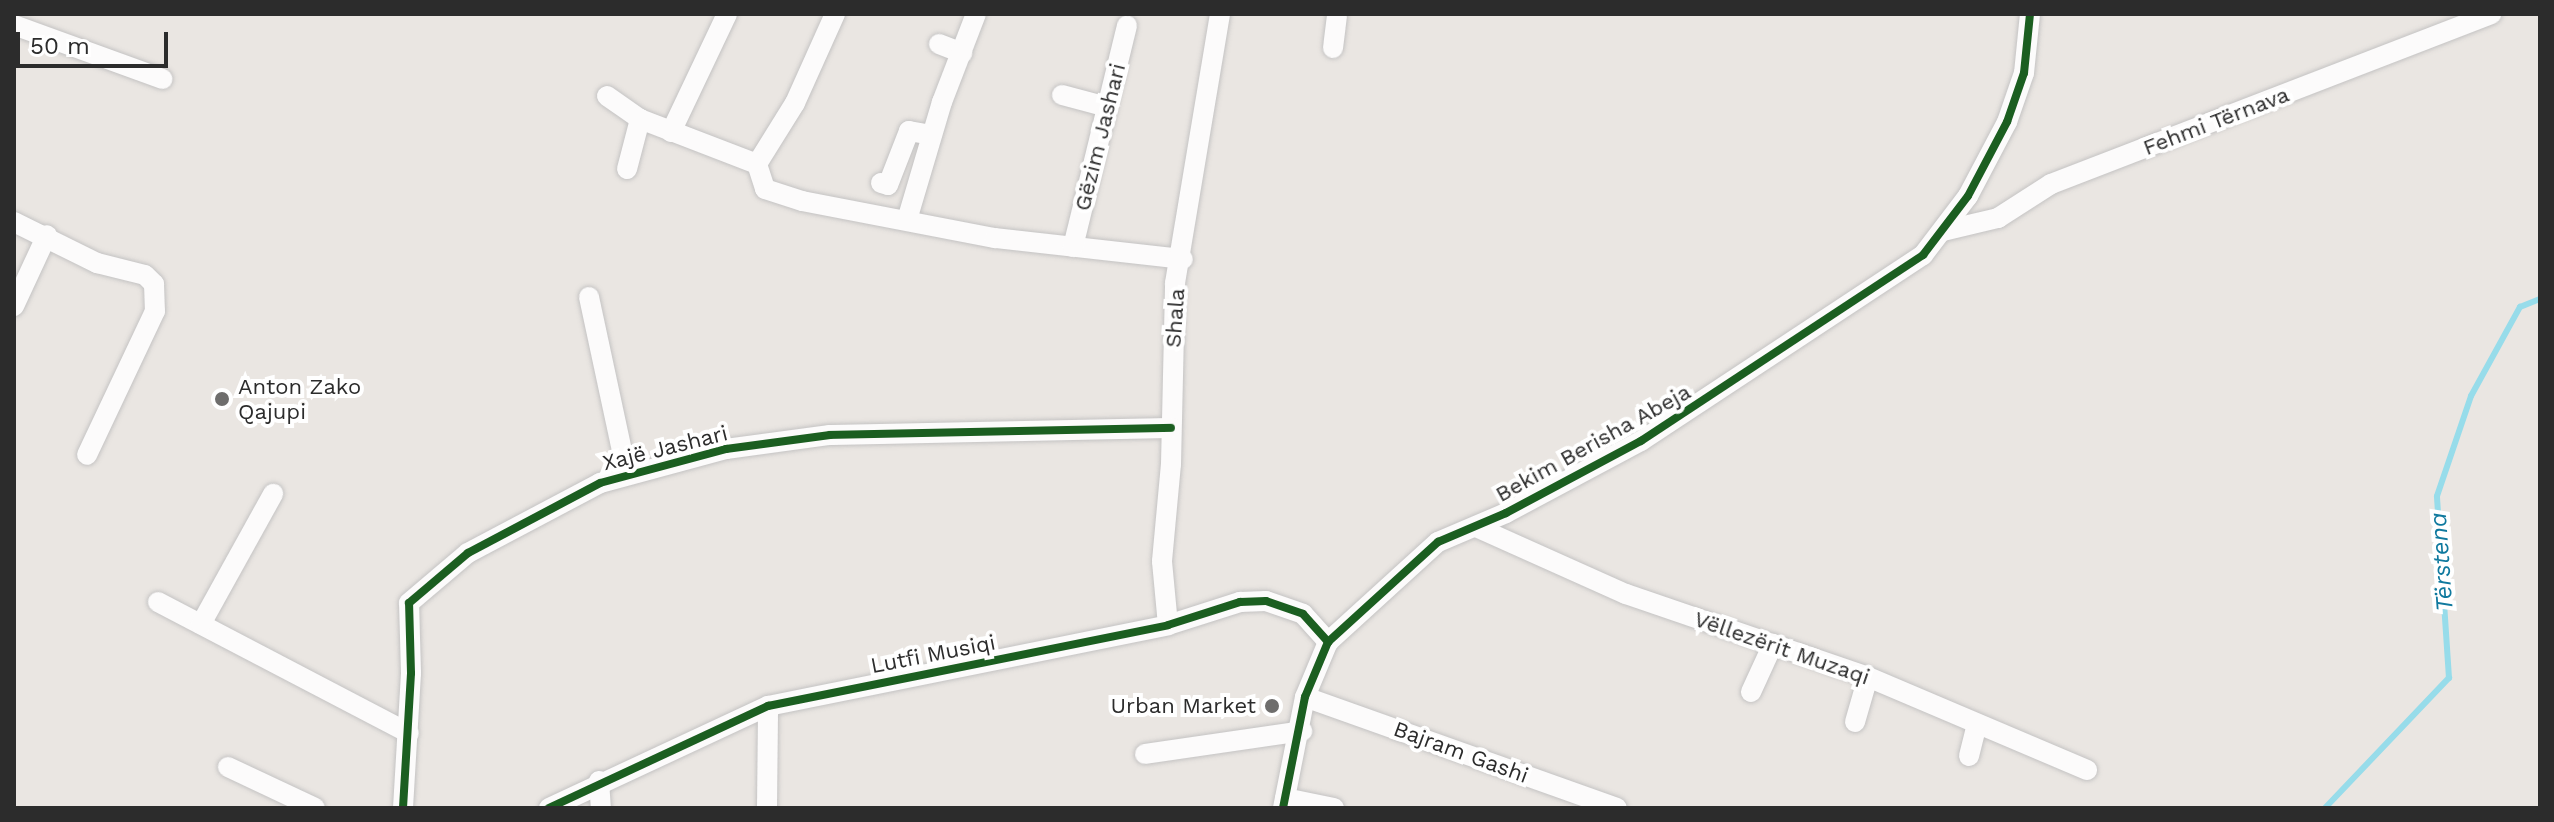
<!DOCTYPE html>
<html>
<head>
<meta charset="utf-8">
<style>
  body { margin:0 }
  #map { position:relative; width:2554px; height:822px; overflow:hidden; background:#eae6e2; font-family:"Work Sans",sans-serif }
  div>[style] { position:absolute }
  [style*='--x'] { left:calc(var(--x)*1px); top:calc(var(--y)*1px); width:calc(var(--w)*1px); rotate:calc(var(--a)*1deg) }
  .stream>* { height:6px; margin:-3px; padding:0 3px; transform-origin:3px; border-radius:3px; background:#97dcea }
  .roads { filter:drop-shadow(0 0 2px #c4c3c3) drop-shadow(0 0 2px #c4c3c3) }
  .minor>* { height:20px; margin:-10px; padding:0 10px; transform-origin:10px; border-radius:10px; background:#fcfbfb }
  .cycleway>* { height:8px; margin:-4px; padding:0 4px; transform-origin:4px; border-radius:4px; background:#1b5e20 }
  .dots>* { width:22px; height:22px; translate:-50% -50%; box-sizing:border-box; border:4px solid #fff; border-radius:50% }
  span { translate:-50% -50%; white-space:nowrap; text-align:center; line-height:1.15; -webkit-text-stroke:8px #fff; paint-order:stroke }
  .street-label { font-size:22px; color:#2c2c2c }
  .poi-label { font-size:22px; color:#2c2c2c }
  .left { translate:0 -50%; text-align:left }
  .right { translate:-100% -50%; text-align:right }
  .water-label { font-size:24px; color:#0f799e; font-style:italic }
  .frame { position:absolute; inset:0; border:16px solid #2c2c2c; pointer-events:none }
  .scale { position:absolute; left:16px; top:32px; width:152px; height:36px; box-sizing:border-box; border:4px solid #2c2c2c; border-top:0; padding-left:10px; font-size:24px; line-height:28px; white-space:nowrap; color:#2c2c2c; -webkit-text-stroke:6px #fff; paint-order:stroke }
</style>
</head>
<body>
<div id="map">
  <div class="stream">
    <i style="--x:2325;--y:808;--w:180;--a:-46.4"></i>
    <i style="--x:2449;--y:678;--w:182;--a:-93.8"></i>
    <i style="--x:2437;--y:496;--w:106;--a:-71.2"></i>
    <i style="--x:2471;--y:396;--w:102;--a:-61.2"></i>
    <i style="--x:2520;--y:307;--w:22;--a:-22"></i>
  </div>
  <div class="roads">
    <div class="minor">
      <i style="--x:14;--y:25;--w:158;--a:20"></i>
      <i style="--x:939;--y:44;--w:25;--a:21"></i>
      <i style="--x:1333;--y:48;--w:32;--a:-83"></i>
      <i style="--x:1062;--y:95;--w:47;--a:14.9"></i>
      <i style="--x:607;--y:96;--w:40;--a:34.9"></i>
      <i style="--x:640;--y:119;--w:125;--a:21"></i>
      <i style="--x:757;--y:164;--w:26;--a:72"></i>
      <i style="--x:765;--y:189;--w:39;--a:18"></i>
      <i style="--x:802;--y:201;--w:197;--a:10.9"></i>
      <i style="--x:995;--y:238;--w:189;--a:6.4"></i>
      <i style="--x:671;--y:132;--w:131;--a:-64.6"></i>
      <i style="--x:757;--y:164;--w:72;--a:-58.1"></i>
      <i style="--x:795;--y:103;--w:98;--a:-65.8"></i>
      <i style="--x:627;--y:169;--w:52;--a:-75.4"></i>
      <i style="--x:881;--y:183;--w:7;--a:16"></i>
      <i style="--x:888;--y:185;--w:58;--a:-68.7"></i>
      <i style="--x:909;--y:131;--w:23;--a:10"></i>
      <i style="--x:907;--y:220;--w:123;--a:-73.5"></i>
      <i style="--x:942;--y:102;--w:94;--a:-68.9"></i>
      <i style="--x:14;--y:222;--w:93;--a:26.3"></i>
      <i style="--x:97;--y:263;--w:49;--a:14"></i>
      <i style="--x:145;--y:275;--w:13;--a:45"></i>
      <i style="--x:154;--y:284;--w:27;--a:88"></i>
      <i style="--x:155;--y:311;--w:159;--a:115.3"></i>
      <i style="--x:1943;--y:231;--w:57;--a:-13.3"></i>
      <i style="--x:1998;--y:218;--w:63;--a:-32.7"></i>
      <i style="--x:2051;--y:184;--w:472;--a:-21.1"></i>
      <i style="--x:1073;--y:247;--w:228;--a:-76.3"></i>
      <i style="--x:589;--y:297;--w:182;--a:77.9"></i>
      <i style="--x:14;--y:306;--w:78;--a:-65.1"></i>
      <i style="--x:1476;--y:527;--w:164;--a:24.1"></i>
      <i style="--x:1626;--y:594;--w:256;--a:18.9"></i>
      <i style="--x:1868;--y:677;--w:238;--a:23"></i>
      <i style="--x:158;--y:602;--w:283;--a:27.6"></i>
      <i style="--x:201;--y:624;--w:149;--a:-61"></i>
      <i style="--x:1168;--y:625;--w:64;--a:-95.4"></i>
      <i style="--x:1162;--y:561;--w:97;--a:-84.7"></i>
      <i style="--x:1171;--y:464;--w:181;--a:-88.7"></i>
      <i style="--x:1175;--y:283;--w:273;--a:-80.5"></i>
      <i style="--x:1751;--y:692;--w:53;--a:-65.4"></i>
      <i style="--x:1305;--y:697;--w:331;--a:19.6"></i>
      <i style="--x:1855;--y:722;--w:47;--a:-73.9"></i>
      <i style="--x:1145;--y:754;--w:159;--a:-8.3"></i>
      <i style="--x:1969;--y:756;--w:30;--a:-76"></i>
      <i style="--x:228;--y:767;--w:96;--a:25.2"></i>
      <i style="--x:599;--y:781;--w:27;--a:86"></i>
      <i style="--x:1285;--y:798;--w:50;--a:11.5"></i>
      <i style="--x:403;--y:808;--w:135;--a:-86.6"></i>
      <i style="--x:411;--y:673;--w:70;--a:-91.6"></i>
      <i style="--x:409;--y:603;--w:77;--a:-40.3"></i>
      <i style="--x:468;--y:553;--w:149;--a:-27.9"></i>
      <i style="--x:600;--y:483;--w:131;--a:-15.1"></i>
      <i style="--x:726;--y:449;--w:105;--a:-7.7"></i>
      <i style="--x:830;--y:435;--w:341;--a:-1.2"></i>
      <i style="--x:549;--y:808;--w:242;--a:-25"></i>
      <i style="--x:768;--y:706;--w:408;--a:-11.4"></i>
      <i style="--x:1168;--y:625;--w:76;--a:-17.7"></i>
      <i style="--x:1240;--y:602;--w:26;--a:-2"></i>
      <i style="--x:1266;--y:601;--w:39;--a:19"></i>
      <i style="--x:1303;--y:614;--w:38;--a:48"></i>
      <i style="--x:767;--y:808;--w:102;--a:-89.4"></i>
      <i style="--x:1283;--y:808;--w:113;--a:-78.8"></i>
      <i style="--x:1305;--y:697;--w:60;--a:-67.3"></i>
      <i style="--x:1328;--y:642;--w:149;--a:-42.3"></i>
      <i style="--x:1438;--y:542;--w:74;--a:-23.1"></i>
      <i style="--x:1506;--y:513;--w:153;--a:-28.1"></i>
      <i style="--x:1641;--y:441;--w:338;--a:-33.4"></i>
      <i style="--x:1923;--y:255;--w:74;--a:-52.7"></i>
      <i style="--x:1968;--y:196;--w:84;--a:-62.2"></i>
      <i style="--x:2007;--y:122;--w:52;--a:-70.9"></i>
      <i style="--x:2024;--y:73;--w:59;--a:-84.2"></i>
    </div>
  </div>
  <div class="cycleway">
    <i style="--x:403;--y:808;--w:135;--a:-86.6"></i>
    <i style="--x:411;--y:673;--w:70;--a:-91.6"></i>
    <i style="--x:409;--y:603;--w:77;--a:-40.3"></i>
    <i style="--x:468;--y:553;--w:149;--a:-27.9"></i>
    <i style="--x:600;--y:483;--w:131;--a:-15.1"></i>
    <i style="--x:726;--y:449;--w:105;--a:-7.7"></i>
    <i style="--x:830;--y:435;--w:341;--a:-1.2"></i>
    <i style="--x:549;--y:808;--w:242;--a:-25"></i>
    <i style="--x:768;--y:706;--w:408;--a:-11.4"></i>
    <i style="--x:1168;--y:625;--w:76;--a:-17.7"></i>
    <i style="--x:1240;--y:602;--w:26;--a:-2"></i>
    <i style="--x:1266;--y:601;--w:39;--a:19"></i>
    <i style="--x:1303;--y:614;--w:38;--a:48"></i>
    <i style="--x:1283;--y:808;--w:113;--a:-78.8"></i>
    <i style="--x:1305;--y:697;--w:60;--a:-67.3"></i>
    <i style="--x:1328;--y:642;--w:149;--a:-42.3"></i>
    <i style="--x:1438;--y:542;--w:74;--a:-23.1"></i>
    <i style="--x:1506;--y:513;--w:153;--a:-28.1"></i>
    <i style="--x:1641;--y:441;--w:338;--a:-33.4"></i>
    <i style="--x:1923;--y:255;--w:74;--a:-52.7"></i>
    <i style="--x:1968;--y:196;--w:84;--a:-62.2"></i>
    <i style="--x:2007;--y:122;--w:52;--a:-70.9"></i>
    <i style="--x:2024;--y:73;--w:59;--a:-84.2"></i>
  </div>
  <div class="dots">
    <i style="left:222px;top:399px;background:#6e6d6c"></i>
    <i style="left:1272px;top:706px;background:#6e6d6c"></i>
  </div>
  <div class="street-label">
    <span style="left:2216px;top:121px;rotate:-21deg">Fehmi Tërnava</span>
    <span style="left:1100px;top:137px;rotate:-76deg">Gëzim Jashari</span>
    <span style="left:1175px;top:318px;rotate:-86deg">Shala</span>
    <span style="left:1593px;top:443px;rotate:-29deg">Bekim Berisha Abeja</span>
    <span style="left:665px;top:448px;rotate:-14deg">Xajë Jashari</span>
    <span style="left:1782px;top:648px;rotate:19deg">Vëllezërit Muzaqi</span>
    <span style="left:933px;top:654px;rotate:-11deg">Lutfi Musiqi</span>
    <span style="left:1461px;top:752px;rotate:20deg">Bajram Gashi</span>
  </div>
  <div class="poi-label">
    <span class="left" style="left:238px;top:399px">Anton Zako<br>Qajupi</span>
    <span class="right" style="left:1256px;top:706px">Urban Market</span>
  </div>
  <div class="water-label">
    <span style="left:2442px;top:562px;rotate:-94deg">Tërstena</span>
  </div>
  <div class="frame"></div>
  <div class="scale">50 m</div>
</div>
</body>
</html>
